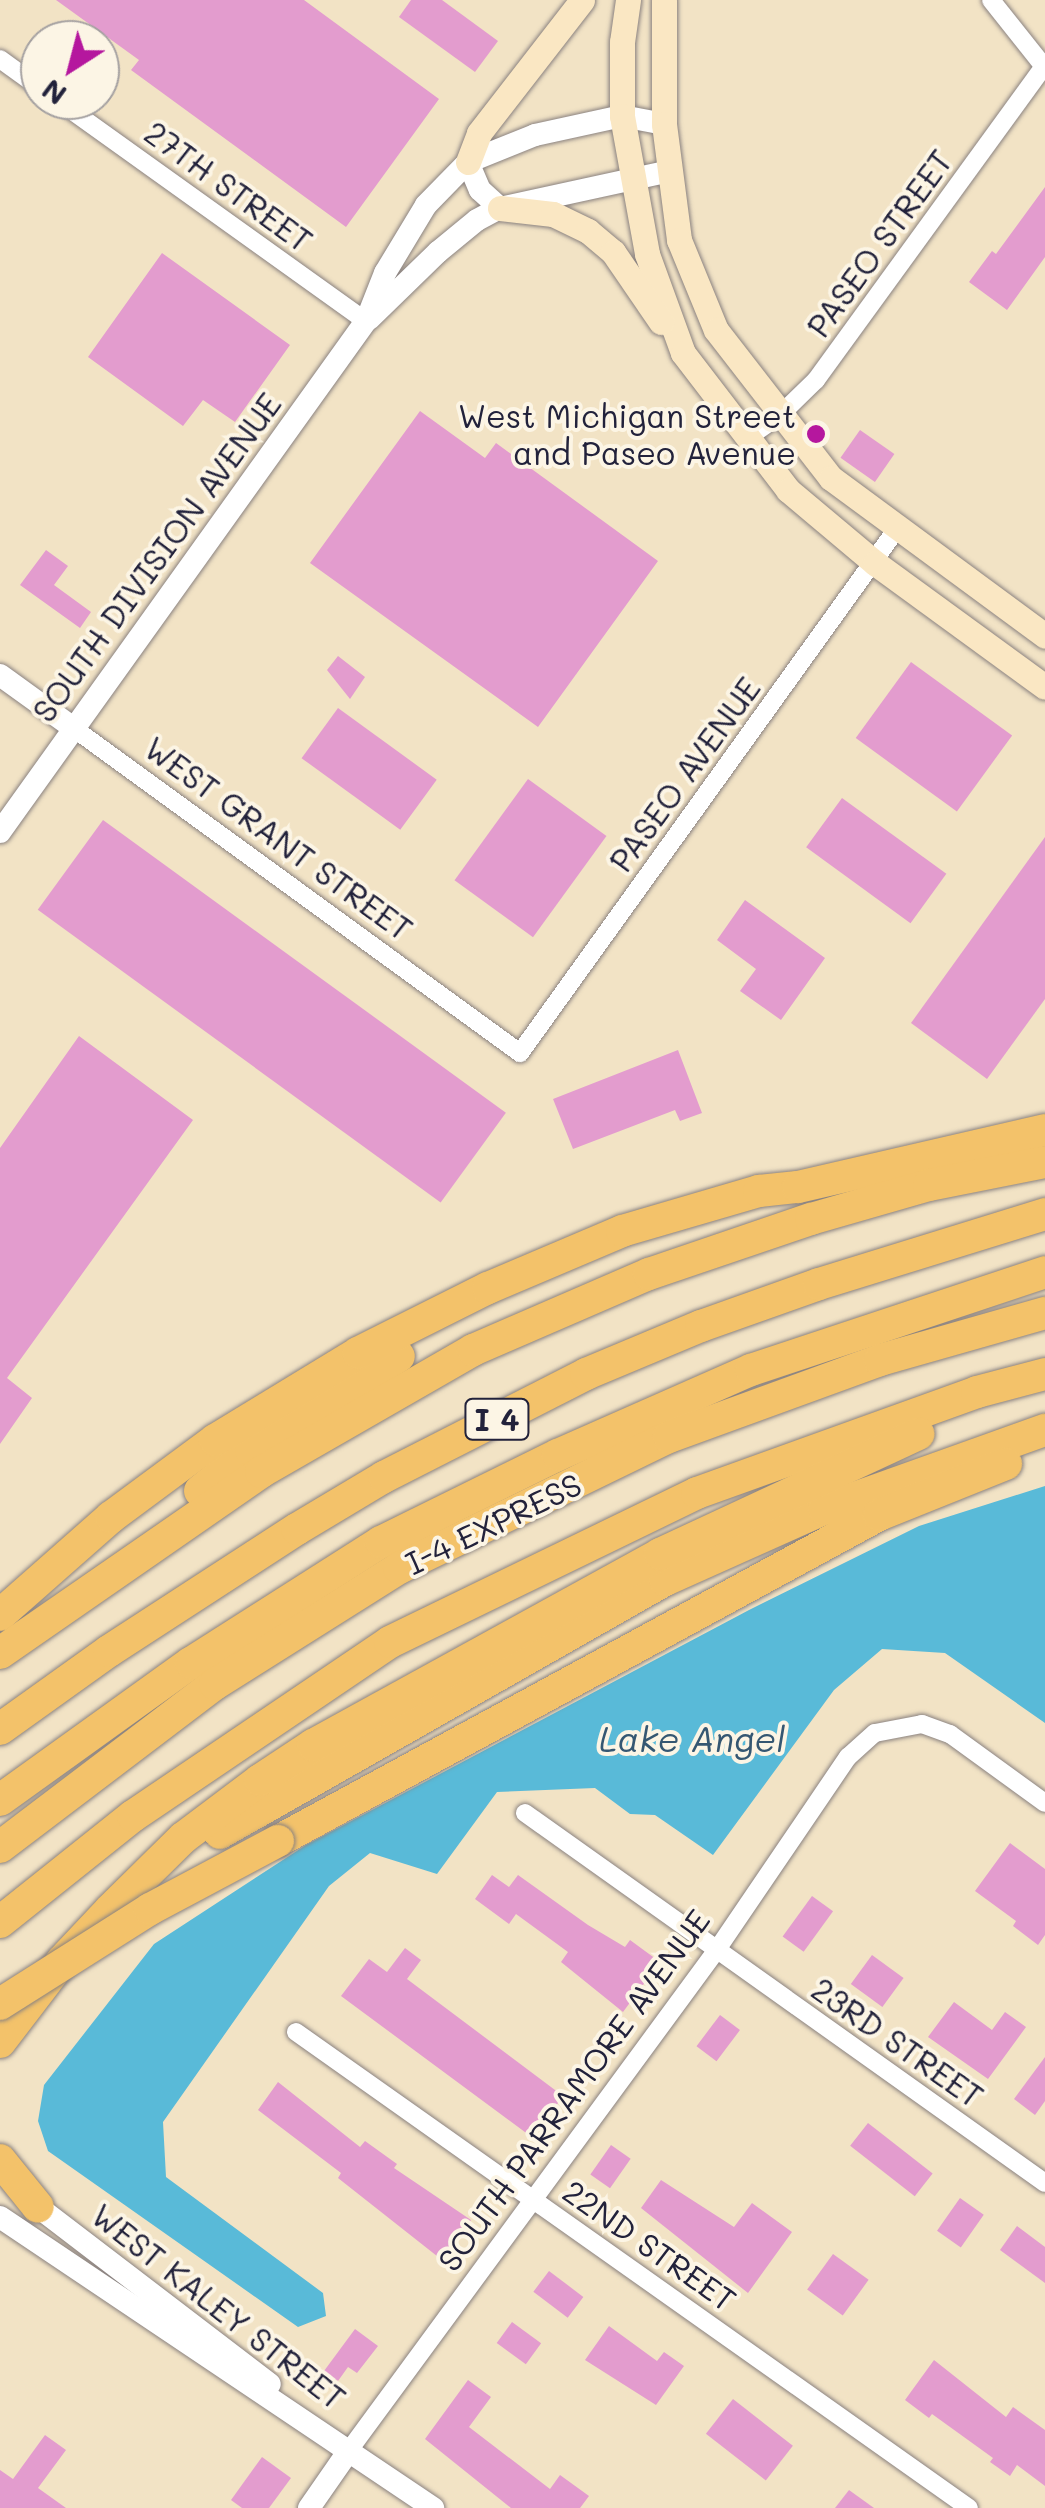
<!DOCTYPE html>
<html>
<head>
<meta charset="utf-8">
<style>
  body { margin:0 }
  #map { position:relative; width:1045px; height:2508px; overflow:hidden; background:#f2e3c5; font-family:Mali,sans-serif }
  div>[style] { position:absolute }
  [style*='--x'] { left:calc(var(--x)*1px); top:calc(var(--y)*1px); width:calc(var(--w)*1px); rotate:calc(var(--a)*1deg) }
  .water>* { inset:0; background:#59bad8 }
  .building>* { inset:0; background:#e39cce; transform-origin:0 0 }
  .roads { filter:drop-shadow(0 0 2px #8a8280) drop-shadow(0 0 2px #8a8280) }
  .minor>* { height:18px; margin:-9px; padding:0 9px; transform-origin:9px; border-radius:9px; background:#fff }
  .tertiary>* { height:22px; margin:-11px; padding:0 11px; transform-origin:11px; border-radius:11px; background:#fff }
  .secondary>* { height:25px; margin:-12.5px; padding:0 12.5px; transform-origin:12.5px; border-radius:12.5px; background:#fae7c3 }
  .motorway>* { height:32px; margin:-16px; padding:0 16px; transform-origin:16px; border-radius:16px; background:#f3c26a }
  .bridges { filter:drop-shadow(0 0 2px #8a8280) drop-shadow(0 0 2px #8a8280) }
  .motorway-bridge>* { height:32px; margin:-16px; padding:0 16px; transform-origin:16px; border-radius:16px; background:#f3c26a }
  .dots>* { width:28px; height:28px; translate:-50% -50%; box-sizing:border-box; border:5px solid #fcf5e5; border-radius:50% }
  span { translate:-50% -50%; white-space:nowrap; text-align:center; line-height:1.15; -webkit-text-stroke:8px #fcf5e5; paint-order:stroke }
  .shield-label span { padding:2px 8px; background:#fcf5e5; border:2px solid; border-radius:8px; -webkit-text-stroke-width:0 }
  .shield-label { font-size:30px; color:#22223b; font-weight:700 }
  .street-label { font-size:32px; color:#22223b }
  .poi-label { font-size:32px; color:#22223b }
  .right { translate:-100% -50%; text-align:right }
  .water-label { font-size:35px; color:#355772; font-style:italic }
  .north { position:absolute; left:20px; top:20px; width:100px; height:100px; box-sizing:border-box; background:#fcf5e5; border:2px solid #a5a1a1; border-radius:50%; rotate:216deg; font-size:28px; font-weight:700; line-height:40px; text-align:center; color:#22223b }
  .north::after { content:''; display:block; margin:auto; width:35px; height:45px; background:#b5179e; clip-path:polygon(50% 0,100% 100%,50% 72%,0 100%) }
</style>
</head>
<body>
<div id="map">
  <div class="water">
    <i style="clip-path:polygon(1045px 1486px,1045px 1723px,945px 1653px,882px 1649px,834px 1690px,713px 1855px,655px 1815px,630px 1814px,595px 1788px,497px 1792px,437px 1874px,370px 1853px,329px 1886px,163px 2122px,166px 2177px,323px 2293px,326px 2316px,298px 2327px,48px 2151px,38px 2121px,44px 2085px,154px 1944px,306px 1845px,749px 1610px,919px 1526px)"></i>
  </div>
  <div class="building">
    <i style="clip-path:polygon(56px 0,304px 0,439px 99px,346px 227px,131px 70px,139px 60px)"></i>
    <i style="clip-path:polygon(411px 0,442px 0,498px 41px,475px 72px,399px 17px)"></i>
    <i style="clip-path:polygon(1045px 187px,1045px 257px,1007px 310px,969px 282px,992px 251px,996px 254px)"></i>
    <i style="clip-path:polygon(162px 253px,290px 345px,235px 422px,203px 400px,183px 426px,88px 357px)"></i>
    <i style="clip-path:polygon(420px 411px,485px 458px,496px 443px,658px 561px,538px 727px,310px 563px)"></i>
    <i style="left:860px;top:430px;width:42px;height:34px;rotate:35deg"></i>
    <i style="clip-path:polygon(46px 550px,68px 566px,54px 585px,91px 612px,80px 628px,20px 585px)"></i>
    <i style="clip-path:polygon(338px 656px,365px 677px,350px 699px,327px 670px)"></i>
    <i style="left:911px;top:662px;width:125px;height:94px;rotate:36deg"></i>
    <i style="left:338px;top:708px;width:122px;height:62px;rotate:36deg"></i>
    <i style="left:528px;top:779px;width:97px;height:125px;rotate:36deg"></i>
    <i style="left:842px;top:798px;width:129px;height:61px;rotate:36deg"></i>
    <i style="left:103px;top:820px;width:498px;height:111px;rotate:36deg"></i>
    <i style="clip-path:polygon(1045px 837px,1045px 999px,987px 1079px,911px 1023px)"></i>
    <i style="clip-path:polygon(745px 900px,825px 958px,781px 1020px,740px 991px,756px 969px,717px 940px)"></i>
    <i style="clip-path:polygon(79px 1036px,193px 1120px,7px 1378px,32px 1398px,0 1444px,0 1148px)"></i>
    <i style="clip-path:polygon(678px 1050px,702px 1113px,680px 1121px,675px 1110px,573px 1149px,553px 1099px)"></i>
    <i style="clip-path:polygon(1010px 1843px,1045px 1869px,1045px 1935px,1038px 1945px,1013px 1926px,1016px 1921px,975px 1891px)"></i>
    <i style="clip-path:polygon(492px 1875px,509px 1887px,518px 1875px,588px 1925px,625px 1947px,630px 1940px,660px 1962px,623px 2012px,561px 1962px,568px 1952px,516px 1914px,509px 1924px,475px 1899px)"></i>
    <i style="left:812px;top:1896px;width:26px;height:50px;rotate:36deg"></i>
    <i style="clip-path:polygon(405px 1948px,421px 1960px,407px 1979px,563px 2096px,533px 2138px,341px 1996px,369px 1959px,387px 1972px)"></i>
    <i style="left:872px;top:1955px;width:39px;height:36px;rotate:36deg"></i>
    <i style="clip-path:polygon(954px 2002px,992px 2030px,1005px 2012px,1026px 2027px,988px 2079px,928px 2037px)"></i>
    <i style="left:720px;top:2015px;width:25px;height:39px;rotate:37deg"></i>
    <i style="clip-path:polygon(1045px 2057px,1045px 2101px,1035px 2115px,1014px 2099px)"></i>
    <i style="clip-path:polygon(278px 2082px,360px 2147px,365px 2141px,397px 2164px,394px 2168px,471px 2220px,442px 2260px,338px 2178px,341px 2173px,258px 2110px)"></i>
    <i style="left:868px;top:2123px;width:82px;height:29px;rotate:38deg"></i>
    <i style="left:611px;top:2145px;width:24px;height:36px;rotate:35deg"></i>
    <i style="clip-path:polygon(661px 2180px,734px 2227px,752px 2203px,792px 2232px,748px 2293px,641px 2208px)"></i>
    <i style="left:960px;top:2198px;width:29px;height:40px;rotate:35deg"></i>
    <i style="clip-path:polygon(1017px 2226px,1045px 2247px,1045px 2283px,1000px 2250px)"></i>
    <i style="left:833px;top:2254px;width:44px;height:44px;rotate:36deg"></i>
    <i style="left:549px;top:2271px;width:43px;height:26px;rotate:37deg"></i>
    <i style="left:512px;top:2322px;width:36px;height:26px;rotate:36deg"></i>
    <i style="clip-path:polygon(609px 2326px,657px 2361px,664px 2352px,684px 2366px,656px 2405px,585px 2360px)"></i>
    <i style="clip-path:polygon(355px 2329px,378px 2346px,357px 2373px,348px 2367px,338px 2381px,324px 2371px)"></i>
    <i style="clip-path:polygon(934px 2360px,1006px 2417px,1013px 2407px,1045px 2430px,1045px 2486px,1017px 2465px,1010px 2476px,990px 2462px,993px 2458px,932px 2414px,929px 2418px,905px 2400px)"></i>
    <i style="clip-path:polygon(468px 2380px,491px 2397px,469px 2427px,550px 2489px,560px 2475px,589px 2496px,580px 2508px,511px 2508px,425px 2439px)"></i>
    <i style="left:733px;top:2399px;width:76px;height:44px;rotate:38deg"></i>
    <i style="clip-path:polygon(45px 2435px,66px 2450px,38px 2488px,66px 2508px,0 2508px,0 2470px,13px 2479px)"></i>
    <i style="clip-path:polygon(262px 2457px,291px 2478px,269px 2508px,242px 2508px,231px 2500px)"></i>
    <i style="clip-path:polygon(849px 2490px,874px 2508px,835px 2508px)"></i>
  </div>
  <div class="roads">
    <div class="minor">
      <i style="--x:991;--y:0;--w:87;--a:51.5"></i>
      <i style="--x:0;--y:59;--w:49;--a:35.9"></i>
      <i style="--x:57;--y:100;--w:380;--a:35.6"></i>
      <i style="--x:747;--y:438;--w:40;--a:-34.9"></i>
      <i style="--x:780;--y:415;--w:50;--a:-44.2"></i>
      <i style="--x:816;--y:380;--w:386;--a:-54"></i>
      <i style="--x:72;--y:727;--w:554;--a:36.04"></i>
      <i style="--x:520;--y:1053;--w:644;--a:-54.29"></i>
      <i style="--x:525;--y:1813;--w:638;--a:35.43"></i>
      <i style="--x:296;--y:2032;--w:824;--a:35.27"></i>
      <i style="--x:350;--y:2449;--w:618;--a:-53.69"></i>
      <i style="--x:716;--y:1951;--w:235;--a:-55.8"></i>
      <i style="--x:848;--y:1757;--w:36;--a:-42"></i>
      <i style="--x:875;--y:1733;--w:48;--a:-10.8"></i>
      <i style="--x:922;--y:1724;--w:30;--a:20"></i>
      <i style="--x:950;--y:1734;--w:117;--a:36"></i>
    </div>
    <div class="tertiary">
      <i style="--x:468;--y:162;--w:30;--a:67"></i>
      <i style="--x:480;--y:190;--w:27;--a:42"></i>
      <i style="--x:369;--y:319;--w:96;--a:-44.2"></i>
      <i style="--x:438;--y:252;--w:50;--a:-39.4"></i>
      <i style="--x:477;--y:220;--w:26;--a:-28"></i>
      <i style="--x:500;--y:208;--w:174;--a:-12.3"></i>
      <i style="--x:0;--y:675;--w:89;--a:35.8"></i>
      <i style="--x:0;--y:832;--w:629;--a:-54.39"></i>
      <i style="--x:366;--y:321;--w:52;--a:-68.4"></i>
      <i style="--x:385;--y:273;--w:79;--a:-58.9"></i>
      <i style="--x:426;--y:205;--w:60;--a:-45.7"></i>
      <i style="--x:468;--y:162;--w:72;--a:-21.9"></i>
      <i style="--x:535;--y:135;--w:89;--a:-12.3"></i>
      <i style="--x:622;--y:116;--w:43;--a:10.8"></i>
      <i style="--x:29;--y:2200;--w:303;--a:37.4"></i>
      <i style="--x:0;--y:2217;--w:522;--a:33.9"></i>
      <i style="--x:309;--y:2508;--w:72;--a:-55.2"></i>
    </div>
    <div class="secondary">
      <i style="--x:628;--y:0;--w:42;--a:98.1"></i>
      <i style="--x:622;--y:42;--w:74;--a:90"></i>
      <i style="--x:622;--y:116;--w:140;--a:79.7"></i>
      <i style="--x:647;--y:254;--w:105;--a:70"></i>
      <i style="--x:683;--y:353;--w:173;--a:52.5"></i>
      <i style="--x:788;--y:490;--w:114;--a:40"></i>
      <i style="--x:875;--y:563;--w:210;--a:36.1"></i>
      <i style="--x:664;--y:0;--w:124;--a:90"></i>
      <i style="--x:664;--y:124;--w:117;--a:82.6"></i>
      <i style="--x:679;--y:240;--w:97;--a:67.7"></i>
      <i style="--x:716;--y:330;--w:187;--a:52.2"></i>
      <i style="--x:831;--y:478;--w:266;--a:36.4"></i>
      <i style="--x:468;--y:162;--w:31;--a:-69"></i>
      <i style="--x:479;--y:133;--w:168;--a:-52.2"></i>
      <i style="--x:500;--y:208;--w:53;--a:6.5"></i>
      <i style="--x:553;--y:214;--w:39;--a:26"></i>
      <i style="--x:588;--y:231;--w:33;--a:40"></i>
      <i style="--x:613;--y:252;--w:85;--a:55.6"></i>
    </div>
    <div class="motorway">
      <i style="--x:200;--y:1491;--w:65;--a:-38.8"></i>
      <i style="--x:251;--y:1450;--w:175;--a:-32.4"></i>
      <i style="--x:0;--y:1615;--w:148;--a:-41.4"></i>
      <i style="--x:111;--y:1517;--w:129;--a:-36.5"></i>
      <i style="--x:215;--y:1440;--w:167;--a:-31.3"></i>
      <i style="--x:358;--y:1353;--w:145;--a:-26.6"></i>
      <i style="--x:488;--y:1288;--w:146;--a:-23"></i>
      <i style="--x:622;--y:1231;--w:143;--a:-16.3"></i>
      <i style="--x:759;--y:1191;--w:39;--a:-6"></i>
      <i style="--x:798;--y:1187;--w:253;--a:-13"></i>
      <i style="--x:0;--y:1653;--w:318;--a:-34.7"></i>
      <i style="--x:261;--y:1472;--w:245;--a:-29.9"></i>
      <i style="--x:473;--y:1350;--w:192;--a:-23.4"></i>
      <i style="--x:649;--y:1274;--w:171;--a:-18.8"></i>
      <i style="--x:811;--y:1219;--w:123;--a:-16.1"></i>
      <i style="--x:929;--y:1185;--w:118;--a:-11.2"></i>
      <i style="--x:0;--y:1729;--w:134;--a:-35.6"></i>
      <i style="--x:109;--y:1651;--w:224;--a:-33"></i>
      <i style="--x:297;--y:1529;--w:101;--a:-30.9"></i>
      <i style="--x:384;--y:1477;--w:227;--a:-27"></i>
      <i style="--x:586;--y:1374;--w:125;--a:-22.7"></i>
      <i style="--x:701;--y:1326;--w:125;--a:-19.6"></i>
      <i style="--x:819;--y:1284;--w:237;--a:-17.2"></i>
      <i style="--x:0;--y:1800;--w:235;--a:-35.7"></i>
      <i style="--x:191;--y:1663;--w:225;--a:-32.5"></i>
      <i style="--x:381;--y:1542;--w:197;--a:-26.2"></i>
      <i style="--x:558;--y:1455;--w:211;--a:-23.8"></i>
      <i style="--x:751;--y:1370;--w:310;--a:-18.4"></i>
      <i style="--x:220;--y:1833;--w:512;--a:-29.62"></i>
      <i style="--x:665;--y:1580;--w:174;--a:-24.1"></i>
      <i style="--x:824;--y:1509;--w:235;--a:-19.7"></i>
      <i style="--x:278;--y:1841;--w:684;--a:-28.48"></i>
      <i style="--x:879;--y:1515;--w:137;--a:-21.9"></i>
      <i style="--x:0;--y:1847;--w:270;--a:-37.2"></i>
      <i style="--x:215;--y:1684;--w:218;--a:-32.2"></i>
      <i style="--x:399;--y:1568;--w:300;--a:-25.9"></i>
      <i style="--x:669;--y:1437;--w:225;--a:-20"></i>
      <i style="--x:880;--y:1360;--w:172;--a:-15.9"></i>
      <i style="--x:0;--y:1922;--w:170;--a:-38.6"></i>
      <i style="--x:133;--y:1816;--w:310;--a:-34.1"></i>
      <i style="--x:390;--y:1642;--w:341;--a:-25.9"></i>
      <i style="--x:697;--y:1493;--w:298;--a:-19.8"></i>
      <i style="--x:977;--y:1392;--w:70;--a:-14.8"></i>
      <i style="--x:0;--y:2042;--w:102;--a:-52.6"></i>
      <i style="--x:62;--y:1961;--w:70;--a:-46.7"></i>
      <i style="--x:110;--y:1910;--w:103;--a:-44.6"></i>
      <i style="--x:183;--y:1838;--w:96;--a:-37"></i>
      <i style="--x:260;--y:1780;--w:64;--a:-33.4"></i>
      <i style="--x:313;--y:1745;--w:396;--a:-28.8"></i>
      <i style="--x:660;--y:1554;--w:285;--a:-24.9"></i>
      <i style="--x:0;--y:2160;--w:60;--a:51"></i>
    </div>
  </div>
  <div class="bridges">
    <div class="motorway-bridge">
      <i style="--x:0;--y:2004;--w:178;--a:-32.3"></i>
      <i style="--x:150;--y:1909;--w:145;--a:-28"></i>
    </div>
  </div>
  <div class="dots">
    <i style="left:816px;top:434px;background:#b5179e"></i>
  </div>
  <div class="shield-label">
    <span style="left:497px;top:1419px">I 4</span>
  </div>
  <div class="street-label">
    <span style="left:229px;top:186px;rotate:36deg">27TH STREET</span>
    <span style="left:879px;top:243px;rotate:-54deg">PASEO STREET</span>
    <span style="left:156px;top:557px;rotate:-54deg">SOUTH DIVISION AVENUE</span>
    <span style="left:684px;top:774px;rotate:-54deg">PASEO AVENUE</span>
    <span style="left:279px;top:838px;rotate:36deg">WEST GRANT STREET</span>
    <span style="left:493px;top:1523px;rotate:-26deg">I-4 EXPRESS</span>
    <span style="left:898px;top:2042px;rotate:35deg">23RD STREET</span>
    <span style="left:573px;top:2090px;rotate:-54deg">SOUTH PARRAMORE AVENUE</span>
    <span style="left:650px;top:2245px;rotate:35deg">22ND STREET</span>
    <span style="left:219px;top:2306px;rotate:38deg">WEST KALEY STREET</span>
  </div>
  <div class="poi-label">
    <span class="right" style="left:796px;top:434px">West Michigan Street<br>and Paseo Avenue</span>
  </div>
  <div class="water-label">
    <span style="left:692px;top:1738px">Lake Angel</span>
  </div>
  <div class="north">N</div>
</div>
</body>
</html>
